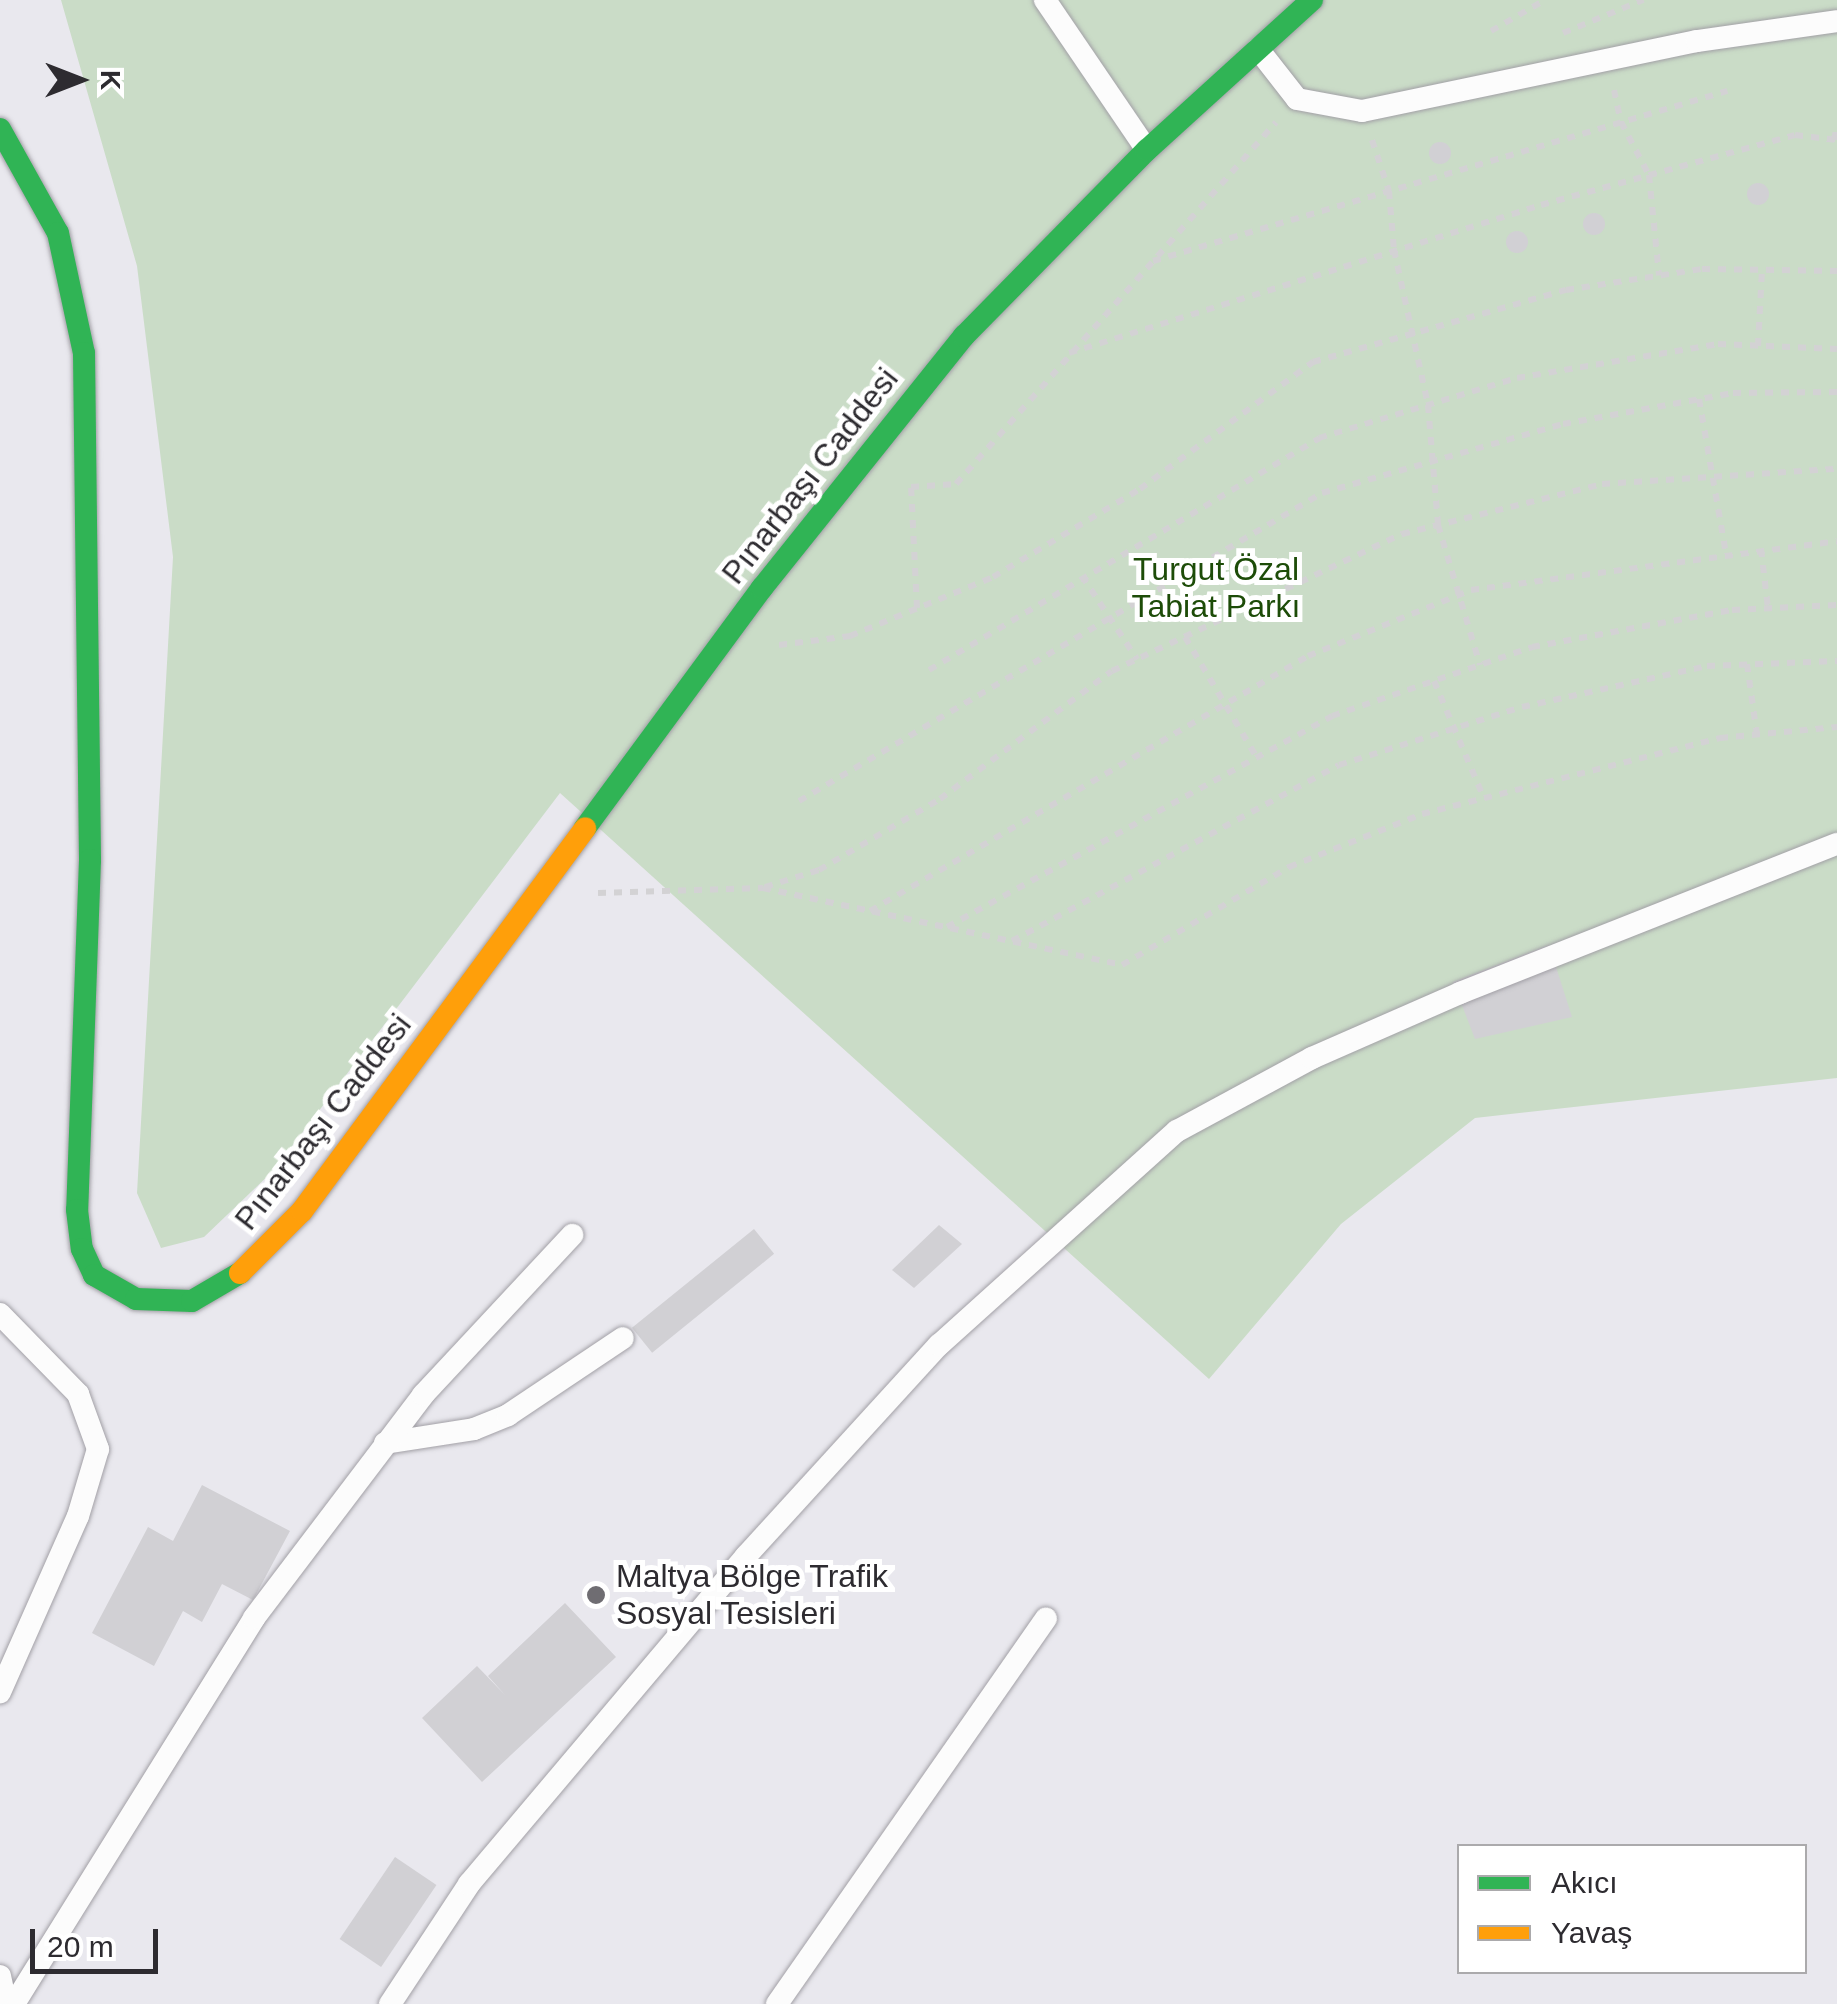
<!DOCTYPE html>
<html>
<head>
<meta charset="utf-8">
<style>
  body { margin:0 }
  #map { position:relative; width:1837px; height:2004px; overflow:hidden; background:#e9e8ee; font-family:Helvetica,sans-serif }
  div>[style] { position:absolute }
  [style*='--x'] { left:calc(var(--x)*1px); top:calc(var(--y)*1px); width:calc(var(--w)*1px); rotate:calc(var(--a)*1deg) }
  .green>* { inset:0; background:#cadcc7 }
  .building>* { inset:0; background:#d1d0d4; transform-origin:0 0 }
  .round { border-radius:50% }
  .path>* { height:6px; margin-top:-3px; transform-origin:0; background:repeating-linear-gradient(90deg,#d3d2d4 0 8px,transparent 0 16px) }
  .roads { filter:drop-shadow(0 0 2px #a2a0a6) drop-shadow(0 0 2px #a2a0a6) }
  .lane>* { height:22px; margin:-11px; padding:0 11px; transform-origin:11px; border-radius:11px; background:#fcfcfc }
  .fast>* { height:22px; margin:-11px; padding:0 11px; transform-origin:11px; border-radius:11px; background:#30b455 }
  .slow>* { height:22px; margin:-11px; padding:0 11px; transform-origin:11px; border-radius:11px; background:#ff9f0a }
  .dots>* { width:28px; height:28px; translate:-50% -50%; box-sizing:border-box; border:5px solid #fff; border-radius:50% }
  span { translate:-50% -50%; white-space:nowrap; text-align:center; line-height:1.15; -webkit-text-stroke:10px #fff; paint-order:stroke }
  .street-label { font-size:32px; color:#2d2b30 }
  .park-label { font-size:32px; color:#1d4c08 }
  .poi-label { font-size:32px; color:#2d2b30 }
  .left { translate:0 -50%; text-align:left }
  .legend { position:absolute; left:1457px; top:1844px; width:350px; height:130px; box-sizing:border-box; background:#fff; border:2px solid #abaaac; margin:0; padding:12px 18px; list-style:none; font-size:30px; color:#2d2b30 }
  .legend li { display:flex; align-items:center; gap:20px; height:50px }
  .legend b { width:50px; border:2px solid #abaaac }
  .north { position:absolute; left:30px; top:30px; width:100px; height:100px; -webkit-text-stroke:8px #fff; paint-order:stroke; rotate:90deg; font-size:28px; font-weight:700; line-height:40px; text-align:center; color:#2d2b30 }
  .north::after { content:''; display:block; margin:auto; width:35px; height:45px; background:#2d2b30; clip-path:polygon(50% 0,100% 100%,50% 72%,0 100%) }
  .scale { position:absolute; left:30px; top:1929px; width:128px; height:45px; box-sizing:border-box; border:5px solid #2d2b30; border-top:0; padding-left:12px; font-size:30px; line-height:35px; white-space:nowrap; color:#2d2b30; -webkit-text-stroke:8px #fff; paint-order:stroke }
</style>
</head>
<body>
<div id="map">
  <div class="green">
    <i style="clip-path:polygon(61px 0,1837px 0,1837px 1078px,1475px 1118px,1341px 1224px,1209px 1379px,560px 793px,274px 1170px,204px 1237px,161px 1248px,137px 1193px,173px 557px,137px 266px)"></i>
  </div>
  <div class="building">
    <i class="round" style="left:1429px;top:142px;width:22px;height:22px"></i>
    <i class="round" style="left:1747px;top:183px;width:22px;height:22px"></i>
    <i class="round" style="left:1583px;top:213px;width:22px;height:22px"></i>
    <i class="round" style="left:1506px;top:231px;width:22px;height:22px"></i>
    <i style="clip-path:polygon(1549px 945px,1572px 1017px,1475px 1039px,1453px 982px)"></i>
    <i style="clip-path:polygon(939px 1225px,962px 1244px,914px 1288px,892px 1270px)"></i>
    <i style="left:754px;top:1229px;width:32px;height:157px;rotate:51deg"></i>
    <i style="clip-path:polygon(202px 1485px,290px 1531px,253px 1600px,222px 1584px,202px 1622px,183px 1611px,154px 1666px,92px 1633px,148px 1527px,173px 1541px)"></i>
    <i style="clip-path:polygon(565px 1603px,616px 1657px,482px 1782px,422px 1718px,477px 1666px,505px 1695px,488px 1676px)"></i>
    <i style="left:395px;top:1857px;width:50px;height:99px;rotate:34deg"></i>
  </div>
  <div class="path">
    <i style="--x:1491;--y:31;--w:62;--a:-29.9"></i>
    <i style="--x:1563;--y:33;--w:87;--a:-22.4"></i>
    <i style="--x:1614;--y:90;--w:33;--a:78"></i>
    <i style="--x:1621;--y:122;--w:60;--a:62.2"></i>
    <i style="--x:1649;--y:175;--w:101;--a:84.3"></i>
    <i style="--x:1372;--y:140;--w:54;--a:71.6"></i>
    <i style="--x:1389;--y:191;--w:59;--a:85.2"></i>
    <i style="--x:1394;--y:250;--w:159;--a:77.6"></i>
    <i style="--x:1428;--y:405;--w:120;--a:85.2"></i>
    <i style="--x:1438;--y:525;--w:146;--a:73.3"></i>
    <i style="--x:1834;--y:140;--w:15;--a:-79"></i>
    <i style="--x:1153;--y:261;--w:599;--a:-16.5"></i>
    <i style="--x:1758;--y:346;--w:77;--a:-87"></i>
    <i style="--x:1069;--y:353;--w:495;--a:-17.4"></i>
    <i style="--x:1541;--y:205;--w:263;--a:-15.4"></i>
    <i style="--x:1795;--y:135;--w:42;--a:6.8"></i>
    <i style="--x:1699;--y:399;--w:157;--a:80.1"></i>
    <i style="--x:1761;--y:549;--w:60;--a:83.3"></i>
    <i style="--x:1082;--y:576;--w:100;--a:56.5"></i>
    <i style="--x:917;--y:608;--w:121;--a:-92.8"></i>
    <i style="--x:911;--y:487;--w:45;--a:-3.8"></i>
    <i style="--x:956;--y:484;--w:483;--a:-48.5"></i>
    <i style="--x:1185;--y:637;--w:139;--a:59.2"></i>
    <i style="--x:779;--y:645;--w:72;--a:-7.2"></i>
    <i style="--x:850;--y:636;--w:155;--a:-22.4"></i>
    <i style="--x:993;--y:577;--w:171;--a:-30.9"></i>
    <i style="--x:1140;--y:489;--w:215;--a:-36.3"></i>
    <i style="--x:1313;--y:362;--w:263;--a:-15.9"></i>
    <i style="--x:1566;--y:290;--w:138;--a:-8.8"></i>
    <i style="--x:1702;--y:269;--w:135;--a:0.8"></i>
    <i style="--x:1747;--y:664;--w:72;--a:82"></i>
    <i style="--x:929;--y:670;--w:454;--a:-30.7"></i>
    <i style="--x:1319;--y:438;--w:207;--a:-16.9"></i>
    <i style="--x:1517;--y:378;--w:204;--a:-9.6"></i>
    <i style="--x:1718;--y:344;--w:119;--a:2.4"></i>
    <i style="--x:1434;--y:681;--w:127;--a:66.9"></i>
    <i style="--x:799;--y:801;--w:607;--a:-30.49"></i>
    <i style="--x:1322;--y:493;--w:251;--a:-16"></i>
    <i style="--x:1563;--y:424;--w:173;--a:-10.3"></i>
    <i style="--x:1733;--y:393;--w:104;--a:-0.6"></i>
    <i style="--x:765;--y:887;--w:57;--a:-17.5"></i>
    <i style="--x:819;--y:870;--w:140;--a:-30.4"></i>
    <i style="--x:940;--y:799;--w:214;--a:-36.7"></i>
    <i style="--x:1112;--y:671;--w:321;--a:-25.3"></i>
    <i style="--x:1402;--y:534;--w:206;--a:-14"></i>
    <i style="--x:1602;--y:484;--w:235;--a:-3.7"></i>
    <i style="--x:598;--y:893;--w:165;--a:-1.7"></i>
    <i style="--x:763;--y:888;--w:367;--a:12.1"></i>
    <i style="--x:1122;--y:965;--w:194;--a:-30.4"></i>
    <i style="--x:1289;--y:867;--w:143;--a:-21.7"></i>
    <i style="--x:1422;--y:814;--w:308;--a:-14.3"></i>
    <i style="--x:1720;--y:738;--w:118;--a:-5.4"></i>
    <i style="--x:870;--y:911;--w:507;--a:-30.21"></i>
    <i style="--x:1308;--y:656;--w:176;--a:-22"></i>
    <i style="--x:1471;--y:590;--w:369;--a:-7.6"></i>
    <i style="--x:947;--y:927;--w:439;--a:-28.7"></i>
    <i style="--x:1332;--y:716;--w:212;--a:-19"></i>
    <i style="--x:1532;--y:647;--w:203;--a:-10.5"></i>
    <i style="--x:1732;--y:610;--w:105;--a:-2.7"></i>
    <i style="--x:1012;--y:941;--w:371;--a:-28.3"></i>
    <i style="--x:1339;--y:765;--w:192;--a:-17.6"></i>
    <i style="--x:1522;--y:707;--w:189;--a:-12.5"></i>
    <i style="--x:1707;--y:666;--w:130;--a:-2.2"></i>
  </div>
  <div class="roads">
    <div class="lane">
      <i style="--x:1045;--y:0;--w:181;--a:55.8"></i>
      <i style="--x:1258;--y:49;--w:63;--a:52"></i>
      <i style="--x:1297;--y:99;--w:66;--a:10.5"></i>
      <i style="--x:1362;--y:111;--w:342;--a:-11.8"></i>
      <i style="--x:1697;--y:41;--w:141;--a:-8.1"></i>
      <i style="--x:0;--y:1314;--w:112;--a:45.7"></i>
      <i style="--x:78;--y:1394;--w:59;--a:70"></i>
      <i style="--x:98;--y:1449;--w:70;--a:106.6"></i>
      <i style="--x:78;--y:1516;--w:193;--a:113.9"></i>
      <i style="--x:385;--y:1443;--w:90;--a:-8.9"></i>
      <i style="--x:474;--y:1429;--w:37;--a:-22"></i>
      <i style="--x:508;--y:1415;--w:138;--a:-33.8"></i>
      <i style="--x:0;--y:1976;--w:29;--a:78"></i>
      <i style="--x:14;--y:2004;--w:455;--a:-58.1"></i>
      <i style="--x:254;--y:1618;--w:280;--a:-52.8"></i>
      <i style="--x:423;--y:1395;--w:219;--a:-47"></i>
      <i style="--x:390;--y:2004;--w:144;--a:-56.6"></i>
      <i style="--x:469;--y:1884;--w:429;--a:-49.8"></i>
      <i style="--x:746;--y:1556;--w:286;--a:-47.6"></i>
      <i style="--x:939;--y:1345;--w:320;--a:-42"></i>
      <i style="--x:1177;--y:1131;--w:153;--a:-28.4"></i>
      <i style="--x:1312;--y:1058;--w:162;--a:-23.7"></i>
      <i style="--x:1460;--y:993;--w:405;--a:-21.6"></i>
      <i style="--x:777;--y:2004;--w:470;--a:-55.1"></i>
    </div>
    <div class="fast">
      <i style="--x:0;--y:129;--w:119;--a:60.9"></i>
      <i style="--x:58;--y:233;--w:123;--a:77.8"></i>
      <i style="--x:84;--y:353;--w:507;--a:89.32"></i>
      <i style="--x:90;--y:860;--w:350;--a:92.1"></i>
      <i style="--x:77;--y:1210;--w:39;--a:83"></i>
      <i style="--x:82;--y:1249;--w:29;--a:65"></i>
      <i style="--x:94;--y:1275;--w:48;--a:29.7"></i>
      <i style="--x:136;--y:1299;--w:56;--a:2"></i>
      <i style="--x:192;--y:1301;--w:56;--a:-30.3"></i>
      <i style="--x:585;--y:828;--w:298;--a:-53.6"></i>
      <i style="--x:762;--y:588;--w:323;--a:-51.3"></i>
      <i style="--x:964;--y:336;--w:261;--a:-45.5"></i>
      <i style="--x:1147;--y:150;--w:223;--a:-42.3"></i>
    </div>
    <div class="slow">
      <i style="--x:240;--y:1273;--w:88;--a:-45"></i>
      <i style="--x:302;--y:1211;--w:476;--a:-53.5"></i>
    </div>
  </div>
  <div class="dots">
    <i style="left:596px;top:1595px;background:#6f6d72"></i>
  </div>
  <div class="street-label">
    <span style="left:810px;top:476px;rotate:-52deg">Pınarbaşı Caddesi</span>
    <span style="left:323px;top:1122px;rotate:-52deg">Pınarbaşı Caddesi</span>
  </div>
  <div class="park-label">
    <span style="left:1216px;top:588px">Turgut Özal<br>Tabiat Parkı</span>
  </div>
  <div class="poi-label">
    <span class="left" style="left:616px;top:1595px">Maltya Bölge Trafik<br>Sosyal Tesisleri</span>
  </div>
  <ul class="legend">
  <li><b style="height:12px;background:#30b455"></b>Akıcı</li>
  <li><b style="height:12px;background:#ff9f0a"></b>Yavaş</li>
  </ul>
  <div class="north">K</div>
  <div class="scale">20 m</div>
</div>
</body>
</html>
